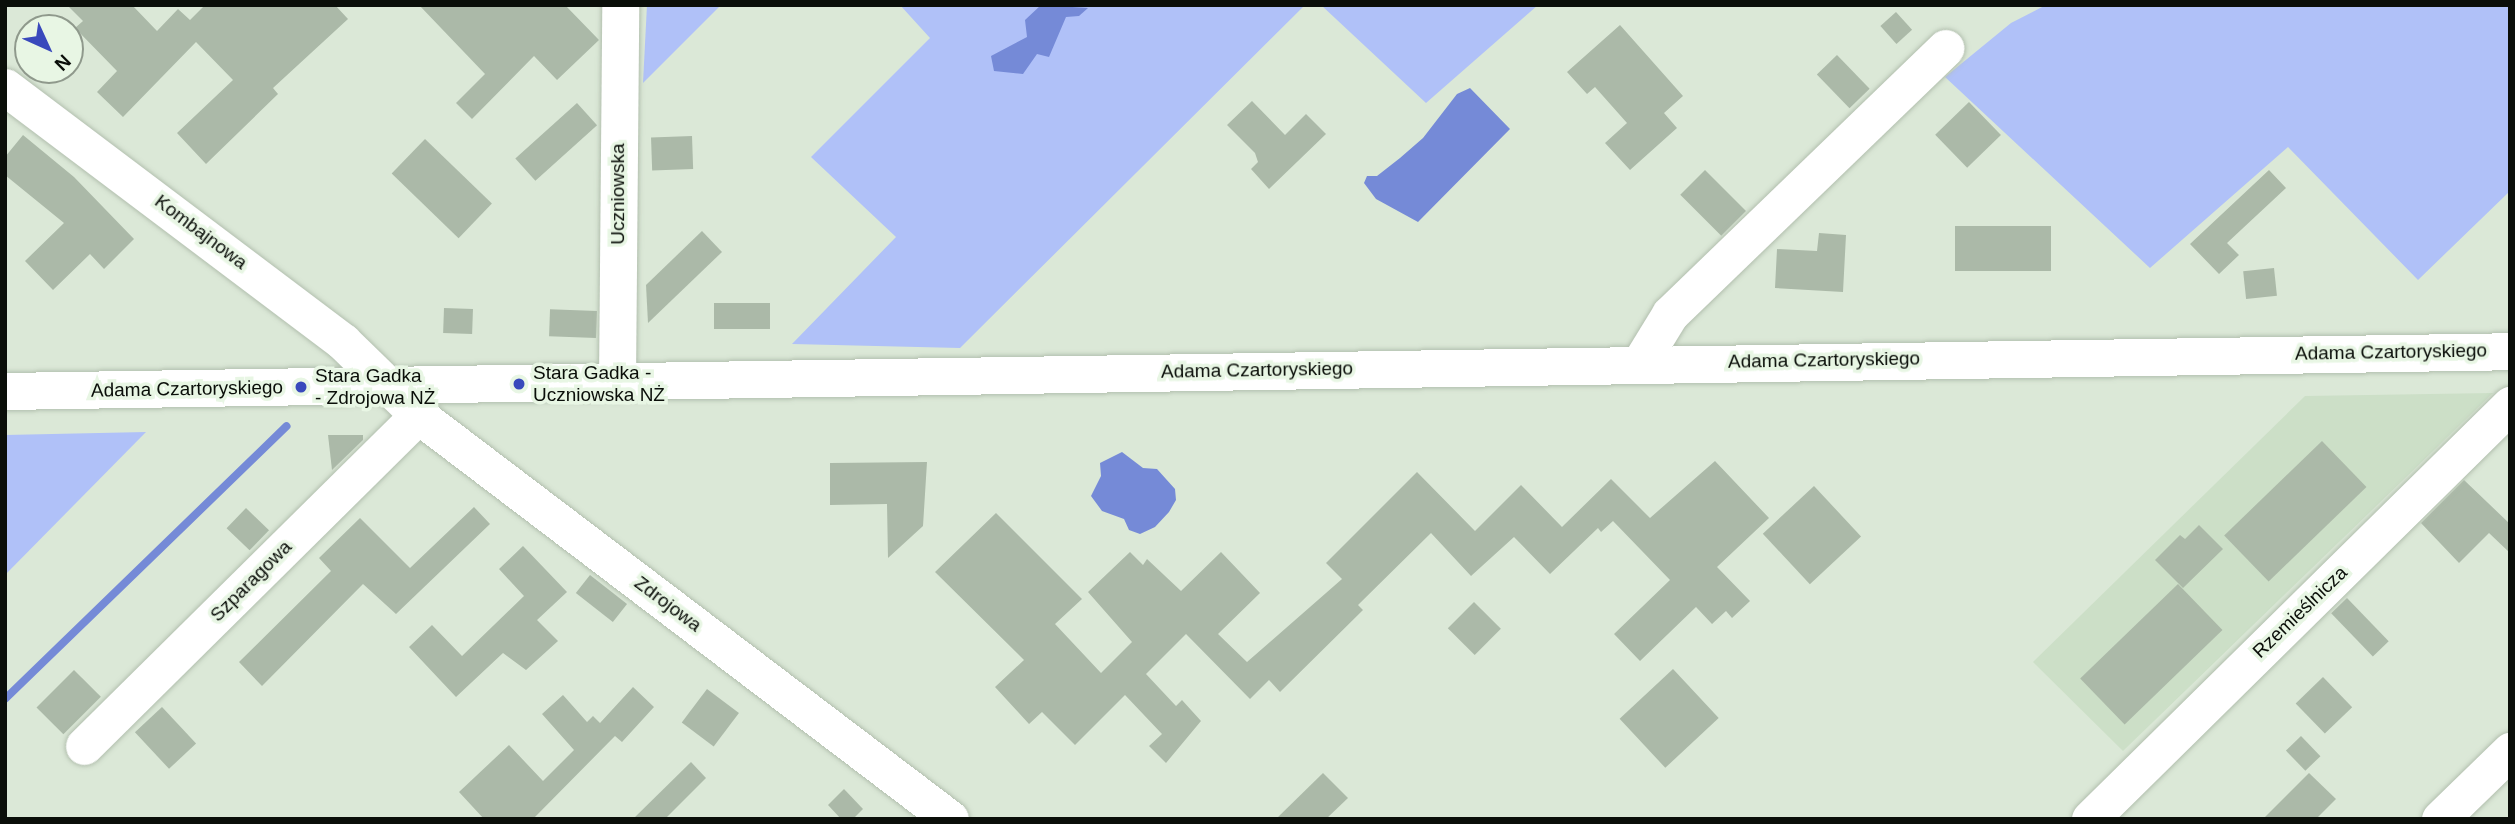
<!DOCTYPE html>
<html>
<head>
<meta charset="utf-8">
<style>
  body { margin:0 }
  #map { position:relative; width:2515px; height:824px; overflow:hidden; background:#dbe8d7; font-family:Helvetica,sans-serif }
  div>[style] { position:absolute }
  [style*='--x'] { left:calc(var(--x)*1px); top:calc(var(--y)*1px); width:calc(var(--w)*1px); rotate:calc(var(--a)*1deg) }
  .built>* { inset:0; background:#ccdfc7 }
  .green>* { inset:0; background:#b0c1f8 }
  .water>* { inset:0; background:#758ad7 }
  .stream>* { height:8px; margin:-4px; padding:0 4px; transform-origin:4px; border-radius:4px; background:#758ad7 }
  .building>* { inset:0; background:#abb9a8; transform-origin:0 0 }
  .roads { filter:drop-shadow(0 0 2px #b2bfae) drop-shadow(0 0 2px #b2bfae) }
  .minor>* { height:37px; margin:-18.5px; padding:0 18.5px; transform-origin:18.5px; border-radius:18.5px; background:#fff }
  .dots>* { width:19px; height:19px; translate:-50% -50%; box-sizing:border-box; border:4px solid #e8f6e4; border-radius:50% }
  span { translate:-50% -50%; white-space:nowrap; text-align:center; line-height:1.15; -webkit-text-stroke:7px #e8f6e4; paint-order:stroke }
  .street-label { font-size:19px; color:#0a0e09 }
  .poi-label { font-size:19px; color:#0a0e09 }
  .left { translate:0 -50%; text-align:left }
  .frame { position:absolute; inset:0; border:7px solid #0a0e09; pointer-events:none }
  .north { position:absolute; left:14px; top:14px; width:70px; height:70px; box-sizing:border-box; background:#e8f6e4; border:2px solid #8f998c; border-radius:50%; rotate:135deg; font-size:19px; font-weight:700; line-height:28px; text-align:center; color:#0a0e09 }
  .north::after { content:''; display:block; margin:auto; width:24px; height:32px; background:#3949bc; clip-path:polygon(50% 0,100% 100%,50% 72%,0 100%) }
</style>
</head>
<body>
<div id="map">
  <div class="built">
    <i style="clip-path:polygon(2493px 393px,2123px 751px,2033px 662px,2305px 396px)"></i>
  </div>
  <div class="green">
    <i style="clip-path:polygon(647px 5px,721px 5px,643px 83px)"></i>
    <i style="clip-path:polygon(900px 5px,1305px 5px,960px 348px,792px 344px,896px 237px,811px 157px,930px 38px)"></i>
    <i style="clip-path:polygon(1321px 5px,1538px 5px,1426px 103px)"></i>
    <i style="clip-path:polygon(2046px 5px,2510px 5px,2510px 191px,2418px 280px,2288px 147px,2150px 268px,1945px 77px,2011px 23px)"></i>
    <i style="clip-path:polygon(146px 432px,5px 575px,5px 435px)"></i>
  </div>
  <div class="water">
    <i style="clip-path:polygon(1041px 5px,1088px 8px,1079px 16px,1066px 17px,1049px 57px,1037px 54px,1023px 74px,994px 71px,991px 56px,1027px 37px,1025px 20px)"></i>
    <i style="clip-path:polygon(1470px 88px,1510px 129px,1418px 222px,1376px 199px,1364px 183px,1367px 176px,1377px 176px,1400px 158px,1423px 138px,1457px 94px)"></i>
    <i style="clip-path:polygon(1122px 452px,1143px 468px,1157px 469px,1175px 489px,1176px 500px,1169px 512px,1155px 527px,1140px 534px,1129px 530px,1124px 519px,1102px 511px,1091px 496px,1101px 476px,1100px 463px)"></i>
  </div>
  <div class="stream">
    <i style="--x:5;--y:699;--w:392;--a:-44.1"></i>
  </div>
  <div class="building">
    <i style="clip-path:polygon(67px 5px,132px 5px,157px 31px,178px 9px,190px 20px,205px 5px,335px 5px,348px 19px,273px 88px,278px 94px,206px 164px,177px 133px,233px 80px,196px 42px,123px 117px,97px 92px,117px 71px,75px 28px,83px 21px)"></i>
    <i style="clip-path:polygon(419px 5px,565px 5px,599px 40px,557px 80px,534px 56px,472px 119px,456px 103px,485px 74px)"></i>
    <i style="left:1896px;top:12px;width:24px;height:21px;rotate:48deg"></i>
    <i style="clip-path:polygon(1620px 25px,1683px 96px,1664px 113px,1677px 128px,1630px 170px,1605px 143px,1627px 123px,1595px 87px,1587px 94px,1567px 72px)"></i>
    <i style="left:1837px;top:55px;width:47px;height:28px;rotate:46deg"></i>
    <i style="clip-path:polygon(1252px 101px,1285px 135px,1306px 114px,1326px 134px,1269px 189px,1251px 169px,1258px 162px,1255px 153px,1227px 125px)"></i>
    <i style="left:1969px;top:102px;width:46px;height:47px;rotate:46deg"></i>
    <i style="left:577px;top:103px;width:30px;height:83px;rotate:48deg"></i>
    <i style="clip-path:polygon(23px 135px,74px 177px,134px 239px,104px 269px,90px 254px,53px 290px,25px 261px,64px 223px,5px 175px,5px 157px)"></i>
    <i style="left:692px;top:136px;width:33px;height:41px;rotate:88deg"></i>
    <i style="left:425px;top:139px;width:93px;height:48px;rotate:44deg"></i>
    <i style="left:1705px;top:170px;width:58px;height:35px;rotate:45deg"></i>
    <i style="clip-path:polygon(2269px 170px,2286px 188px,2227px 243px,2239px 255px,2219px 274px,2190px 244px)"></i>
    <i style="left:2051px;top:226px;width:45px;height:96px;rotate:90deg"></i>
    <i style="clip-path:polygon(702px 231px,722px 252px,648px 323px,646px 285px)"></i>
    <i style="clip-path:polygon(1819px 233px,1846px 235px,1843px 292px,1775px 288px,1777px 249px,1817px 251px)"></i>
    <i style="left:2274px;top:268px;width:28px;height:31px;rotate:84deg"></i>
    <i style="left:770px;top:303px;width:26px;height:56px;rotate:90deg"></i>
    <i style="left:444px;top:308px;width:29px;height:25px;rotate:2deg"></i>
    <i style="left:597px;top:311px;width:27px;height:47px;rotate:92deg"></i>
    <i style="clip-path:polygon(328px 435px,363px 435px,363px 440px,332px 470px)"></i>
    <i style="left:2322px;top:441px;width:64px;height:136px;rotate:46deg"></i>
    <i style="clip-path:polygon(1715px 461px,1769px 518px,1717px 567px,1750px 601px,1732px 618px,1726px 611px,1712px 624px,1696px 607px,1640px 661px,1614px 634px,1670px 580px,1613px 521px,1601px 532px,1598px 528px,1550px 574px,1514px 537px,1471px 576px,1431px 533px,1358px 605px,1363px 610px,1280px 692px,1269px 680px,1250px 699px,1186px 634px,1146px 674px,1176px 706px,1182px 700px,1201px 721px,1166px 763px,1149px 746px,1162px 734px,1125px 695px,1075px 745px,1042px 712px,1029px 724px,995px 687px,1024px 660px,935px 572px,996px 513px,1082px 599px,1055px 624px,1101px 673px,1132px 642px,1088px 592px,1130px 552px,1143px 565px,1147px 559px,1181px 591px,1221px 552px,1260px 593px,1218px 634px,1247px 662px,1342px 579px,1326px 563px,1417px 472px,1475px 531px,1521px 485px,1562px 527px,1611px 479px,1650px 518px)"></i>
    <i style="clip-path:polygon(927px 462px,923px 526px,888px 558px,887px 504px,830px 505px,830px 463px)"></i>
    <i style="clip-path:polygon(2464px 480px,2510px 524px,2510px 553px,2489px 533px,2459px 563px,2421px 523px)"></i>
    <i style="left:1814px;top:486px;width:69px;height:70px;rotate:47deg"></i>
    <i style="clip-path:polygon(474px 507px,490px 524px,396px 614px,363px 584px,262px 686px,239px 662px,331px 571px,319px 558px,360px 518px,410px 568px)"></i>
    <i style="left:246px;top:508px;width:32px;height:28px;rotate:44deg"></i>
    <i style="clip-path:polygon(2199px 525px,2223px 549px,2183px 588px,2155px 560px,2180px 535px,2185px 539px)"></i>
    <i style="clip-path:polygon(523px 546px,567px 592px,537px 620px,558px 641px,526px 670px,503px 653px,456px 697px,409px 647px,432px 625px,462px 656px,524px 596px,499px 569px)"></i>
    <i style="left:590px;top:575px;width:47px;height:23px;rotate:38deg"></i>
    <i style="left:2178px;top:584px;width:64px;height:136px;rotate:46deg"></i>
    <i style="left:2347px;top:598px;width:60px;height:22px;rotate:46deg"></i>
    <i style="left:1474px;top:602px;width:38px;height:37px;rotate:45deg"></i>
    <i style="left:1673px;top:669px;width:67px;height:73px;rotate:47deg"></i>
    <i style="left:74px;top:670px;width:38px;height:53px;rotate:45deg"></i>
    <i style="left:2323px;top:677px;width:42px;height:38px;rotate:46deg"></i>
    <i style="clip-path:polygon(633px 687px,654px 707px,622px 742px,615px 736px,533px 819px,484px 819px,459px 792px,509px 745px,543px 781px,574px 750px,542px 714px,563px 695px,587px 722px,593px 716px,600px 723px)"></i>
    <i style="left:707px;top:689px;width:40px;height:42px;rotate:37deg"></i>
    <i style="left:162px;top:707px;width:50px;height:37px;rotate:47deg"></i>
    <i style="left:2301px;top:736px;width:28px;height:21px;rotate:46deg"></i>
    <i style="clip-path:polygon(691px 762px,706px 778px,665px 819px,633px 819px)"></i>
    <i style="clip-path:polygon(1323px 773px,1348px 798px,1326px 819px,1276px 819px)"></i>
    <i style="clip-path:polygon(2309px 773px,2336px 799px,2316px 819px,2263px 819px)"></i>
    <i style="clip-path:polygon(844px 789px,863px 809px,853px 819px,841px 819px,828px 805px)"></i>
  </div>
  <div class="roads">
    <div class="minor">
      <i style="--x:5;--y:87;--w:423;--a:37"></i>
      <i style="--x:343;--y:342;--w:105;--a:44.2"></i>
      <i style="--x:418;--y:415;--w:668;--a:37.21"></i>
      <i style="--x:1640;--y:363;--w:57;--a:-58.5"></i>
      <i style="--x:1670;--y:314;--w:383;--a:-44"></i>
      <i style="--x:617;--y:382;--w:377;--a:-89.5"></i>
      <i style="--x:5;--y:391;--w:2505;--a:-0.91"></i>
      <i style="--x:84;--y:746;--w:470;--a:-44.7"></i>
      <i style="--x:2090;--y:819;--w:590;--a:-44.59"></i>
      <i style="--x:2440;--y:819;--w:98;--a:-44.2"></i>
    </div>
  </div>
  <div class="dots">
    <i style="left:519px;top:384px;background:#3949bc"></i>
    <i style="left:301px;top:387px;background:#3949bc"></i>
  </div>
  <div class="street-label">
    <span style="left:618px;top:194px;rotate:-90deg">Uczniowska</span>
    <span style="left:201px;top:232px;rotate:37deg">Kombajnowa</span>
    <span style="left:2391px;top:352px;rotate:-1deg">Adama Czartoryskiego</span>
    <span style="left:1824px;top:360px;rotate:-1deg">Adama Czartoryskiego</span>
    <span style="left:1257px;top:370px;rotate:-1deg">Adama Czartoryskiego</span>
    <span style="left:187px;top:389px;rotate:-1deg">Adama Czartoryskiego</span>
    <span style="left:251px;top:581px;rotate:-45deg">Szparagowa</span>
    <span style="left:668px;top:604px;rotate:37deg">Zdrojowa</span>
    <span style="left:2300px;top:612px;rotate:-44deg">Rzemieślnicza</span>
  </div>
  <div class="poi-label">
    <span class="left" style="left:533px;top:384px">Stara Gadka -<br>Uczniowska NŻ</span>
    <span class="left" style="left:315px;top:387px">Stara Gadka<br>- Zdrojowa NŻ</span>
  </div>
  <div class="frame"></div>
  <div class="north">N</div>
</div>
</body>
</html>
